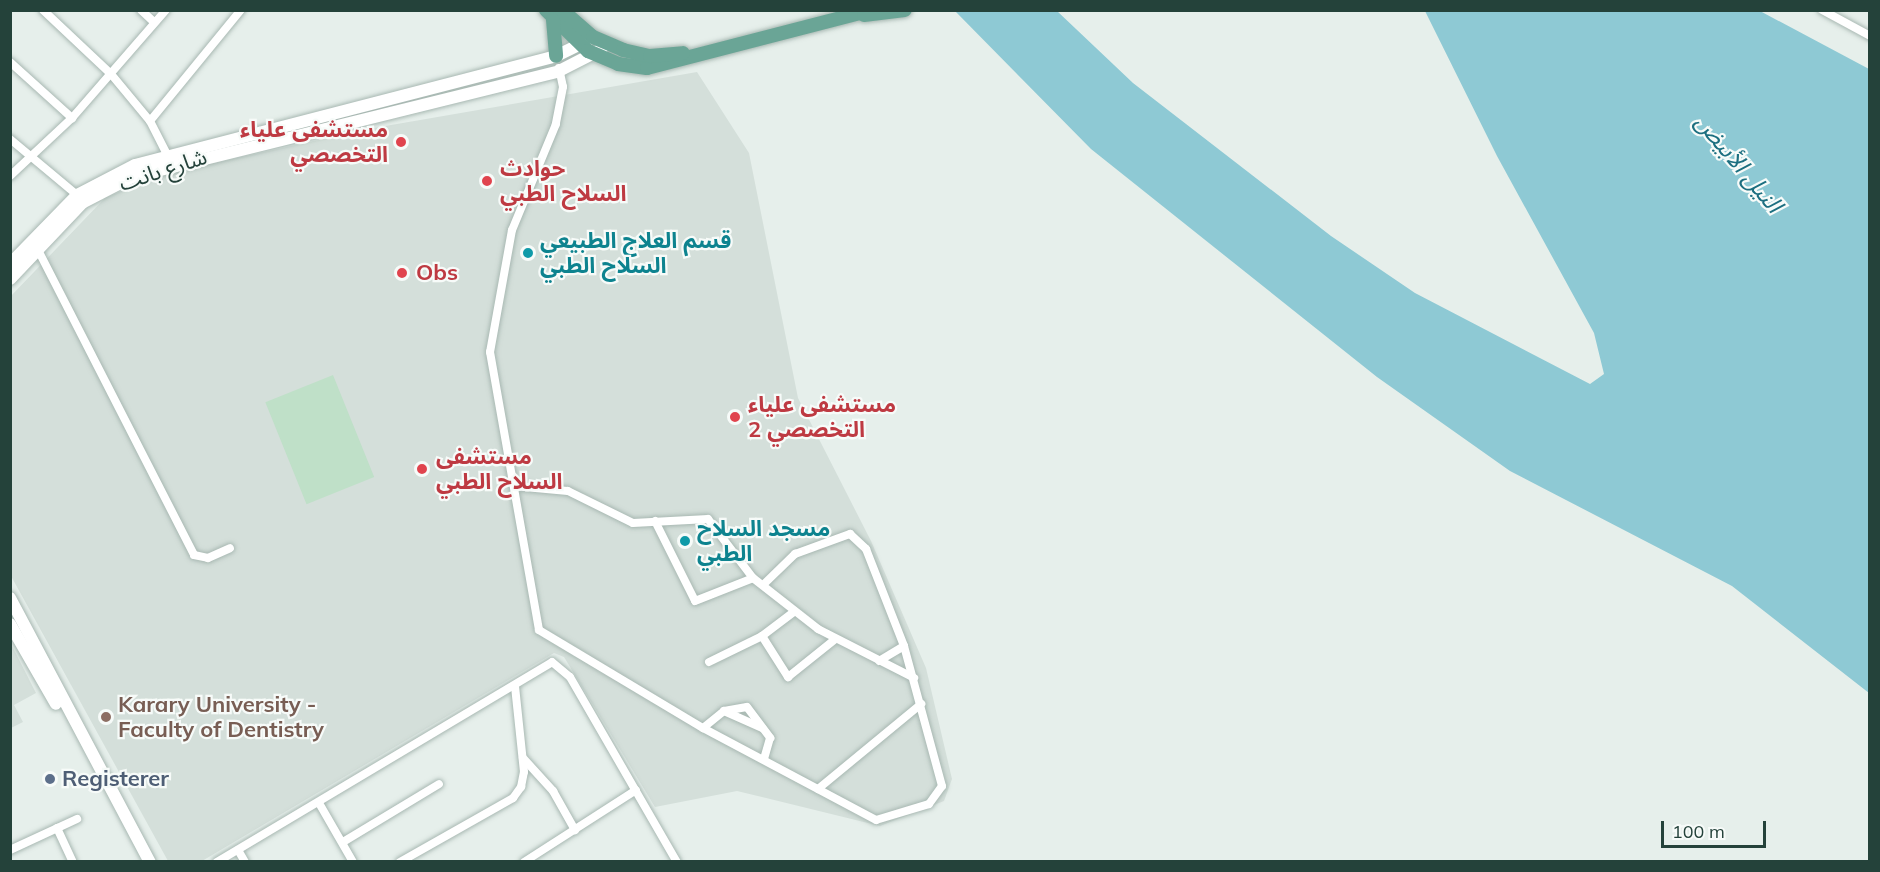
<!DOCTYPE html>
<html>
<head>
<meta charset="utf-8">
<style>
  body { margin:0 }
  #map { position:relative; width:1880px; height:872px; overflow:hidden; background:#e6efeb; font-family:Mulish,"Noto Sans Arabic",sans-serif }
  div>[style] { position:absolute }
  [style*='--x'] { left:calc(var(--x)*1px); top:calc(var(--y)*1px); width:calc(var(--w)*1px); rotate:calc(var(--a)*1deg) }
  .built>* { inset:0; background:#d4dfda }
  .green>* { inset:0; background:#bfe0c8; transform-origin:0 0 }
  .water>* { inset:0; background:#8ec9d4 }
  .roads { filter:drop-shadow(0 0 2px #a8b8b2) drop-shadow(0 0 2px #a8b8b2) }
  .minor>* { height:8px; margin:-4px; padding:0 4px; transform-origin:4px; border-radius:4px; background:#fff }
  .secondary>* { height:12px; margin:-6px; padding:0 6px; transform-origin:6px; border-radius:6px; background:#fff }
  .primary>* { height:14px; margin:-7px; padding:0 7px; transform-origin:7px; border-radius:7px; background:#6aa596 }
  .dots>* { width:16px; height:16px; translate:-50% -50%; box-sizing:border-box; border:3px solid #f7fbf9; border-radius:50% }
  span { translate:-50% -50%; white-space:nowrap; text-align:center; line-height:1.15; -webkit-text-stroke:4.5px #f7fbf9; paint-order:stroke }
  .health-label { font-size:22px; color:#be3a42; font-weight:700 }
  .right { translate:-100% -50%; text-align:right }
  .left { translate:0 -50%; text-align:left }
  .street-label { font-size:22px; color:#24423a }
  .culture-label { font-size:22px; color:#0d838f; font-weight:700 }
  .education-label { font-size:22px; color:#785e54; font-weight:700 }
  .service-label { font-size:22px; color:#4e5e75; font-weight:700 }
  .water-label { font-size:24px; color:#1c6f80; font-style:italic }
  .frame { position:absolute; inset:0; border:12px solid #24423a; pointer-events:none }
  .scale { position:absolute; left:1661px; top:821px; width:105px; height:27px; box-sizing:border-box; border:3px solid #24423a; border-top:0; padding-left:8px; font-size:18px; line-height:21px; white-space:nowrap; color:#24423a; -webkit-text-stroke:4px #f7fbf9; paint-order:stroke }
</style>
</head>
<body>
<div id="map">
  <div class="built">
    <i style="clip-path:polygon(697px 72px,749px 153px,798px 398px,871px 541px,926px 668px,952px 779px,944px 801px,880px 826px,737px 791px,655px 807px,564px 657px,554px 653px,202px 861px,168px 861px,11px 576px,10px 297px,105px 198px,156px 176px,368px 129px)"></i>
    <i style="clip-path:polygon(10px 642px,36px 693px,14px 705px,23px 722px,11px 728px)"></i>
  </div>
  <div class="green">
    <i style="left:333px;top:375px;width:110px;height:73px;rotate:68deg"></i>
  </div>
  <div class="water">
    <i style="clip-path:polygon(955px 11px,1057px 11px,1133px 83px,1331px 236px,1415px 293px,1590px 384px,1604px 374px,1594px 333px,1497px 156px,1425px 11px,1760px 11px,1869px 69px,1869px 693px,1732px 586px,1510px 471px,1377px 377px,1091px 149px)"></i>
  </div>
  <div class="roads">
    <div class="minor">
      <i style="--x:43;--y:10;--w:93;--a:43.3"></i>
      <i style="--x:111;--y:74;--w:61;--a:50.3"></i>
      <i style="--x:150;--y:121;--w:38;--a:63"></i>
      <i style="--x:141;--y:10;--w:18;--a:43"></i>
      <i style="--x:1822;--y:10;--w:55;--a:28.4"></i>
      <i style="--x:10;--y:62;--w:84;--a:42.1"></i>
      <i style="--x:559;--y:68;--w:19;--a:78"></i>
      <i style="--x:563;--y:87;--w:38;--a:101"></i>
      <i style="--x:556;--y:124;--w:115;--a:112.5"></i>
      <i style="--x:512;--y:230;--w:124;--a:100.2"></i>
      <i style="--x:490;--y:352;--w:282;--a:80"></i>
      <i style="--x:539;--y:630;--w:191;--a:30.9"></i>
      <i style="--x:703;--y:728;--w:196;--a:28"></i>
      <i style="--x:876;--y:820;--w:55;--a:-16.8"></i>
      <i style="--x:929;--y:804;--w:22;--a:-54"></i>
      <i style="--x:942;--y:786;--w:145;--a:-105.2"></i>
      <i style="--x:904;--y:646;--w:29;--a:149"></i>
      <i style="--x:150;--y:121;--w:144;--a:-50.7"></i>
      <i style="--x:10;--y:139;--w:87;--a:39.9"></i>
      <i style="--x:10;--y:176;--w:85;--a:-43.1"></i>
      <i style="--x:72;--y:118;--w:143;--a:-49"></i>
      <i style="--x:36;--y:246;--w:347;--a:62.9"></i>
      <i style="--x:194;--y:555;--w:14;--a:12"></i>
      <i style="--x:208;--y:558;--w:24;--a:-24"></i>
      <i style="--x:514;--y:486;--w:54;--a:5.3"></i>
      <i style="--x:568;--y:491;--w:72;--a:26.2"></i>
      <i style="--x:633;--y:523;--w:75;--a:-3.1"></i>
      <i style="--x:708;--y:519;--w:74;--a:52.7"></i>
      <i style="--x:753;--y:578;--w:83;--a:38.1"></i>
      <i style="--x:818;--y:629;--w:108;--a:27"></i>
      <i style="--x:655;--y:521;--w:89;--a:63.4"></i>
      <i style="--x:695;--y:601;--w:62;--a:-21.6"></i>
      <i style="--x:763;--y:585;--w:45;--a:-44.1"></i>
      <i style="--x:795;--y:554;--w:59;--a:-20"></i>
      <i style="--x:850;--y:534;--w:22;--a:43"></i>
      <i style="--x:866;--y:549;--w:104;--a:68.6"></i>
      <i style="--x:762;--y:636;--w:41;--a:-37.1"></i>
      <i style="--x:709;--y:662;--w:59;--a:-26.1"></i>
      <i style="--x:762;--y:636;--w:49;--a:57.6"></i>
      <i style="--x:788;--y:677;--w:59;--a:-38.8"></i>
      <i style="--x:724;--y:711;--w:42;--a:24.1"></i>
      <i style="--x:703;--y:728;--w:27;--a:-39"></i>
      <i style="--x:724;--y:711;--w:23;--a:-10"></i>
      <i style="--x:747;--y:707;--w:39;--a:53"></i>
      <i style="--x:770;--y:738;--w:22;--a:106"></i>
      <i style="--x:523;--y:758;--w:45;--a:47.7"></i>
      <i style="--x:553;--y:791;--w:45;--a:60.6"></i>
      <i style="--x:818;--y:789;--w:134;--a:-39.5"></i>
      <i style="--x:319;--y:803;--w:68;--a:60"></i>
      <i style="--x:57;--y:828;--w:38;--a:65"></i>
      <i style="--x:343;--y:842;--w:112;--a:-31.1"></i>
      <i style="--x:10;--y:850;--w:74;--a:-24.8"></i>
      <i style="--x:238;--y:850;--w:14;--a:60"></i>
      <i style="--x:217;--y:862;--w:390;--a:-30.8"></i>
      <i style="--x:552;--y:662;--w:23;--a:40"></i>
      <i style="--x:570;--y:677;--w:214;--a:60"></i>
      <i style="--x:400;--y:862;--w:130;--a:-29.5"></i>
      <i style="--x:513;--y:798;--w:14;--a:-54"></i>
      <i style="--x:521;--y:787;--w:15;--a:-79"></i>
      <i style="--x:524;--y:772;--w:86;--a:-96"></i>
      <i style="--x:524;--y:862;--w:133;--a:-32.7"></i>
    </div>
    <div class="secondary">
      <i style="--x:10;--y:264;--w:96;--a:-45.8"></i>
      <i style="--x:77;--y:195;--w:65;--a:-27.3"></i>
      <i style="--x:135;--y:165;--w:435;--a:-14.5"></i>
      <i style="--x:556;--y:56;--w:34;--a:-26"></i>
      <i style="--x:10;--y:279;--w:105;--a:-46.5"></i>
      <i style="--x:82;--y:203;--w:56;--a:-27.5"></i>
      <i style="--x:132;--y:177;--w:440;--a:-13.9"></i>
      <i style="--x:559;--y:71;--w:48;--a:-27.1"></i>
      <i style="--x:10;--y:598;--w:299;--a:62.1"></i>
      <i style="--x:10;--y:624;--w:92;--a:60.1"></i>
    </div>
    <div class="primary">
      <i style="--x:546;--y:10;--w:59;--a:44.3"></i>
      <i style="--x:588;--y:51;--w:33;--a:23"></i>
      <i style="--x:618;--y:64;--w:29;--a:8"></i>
      <i style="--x:647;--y:68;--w:232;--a:-14.5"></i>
      <i style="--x:562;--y:10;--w:41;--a:41.1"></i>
      <i style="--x:593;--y:37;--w:33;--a:23"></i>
      <i style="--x:623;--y:50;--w:28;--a:13"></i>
      <i style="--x:650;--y:56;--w:33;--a:-5"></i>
      <i style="--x:864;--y:15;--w:41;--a:-7"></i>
      <i style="--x:553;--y:20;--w:36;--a:85"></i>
    </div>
  </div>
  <div class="dots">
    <i style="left:401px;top:142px;background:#e0444e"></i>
    <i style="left:487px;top:181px;background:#e0444e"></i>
    <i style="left:528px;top:253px;background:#0f9aa8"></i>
    <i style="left:402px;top:273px;background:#e0444e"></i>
    <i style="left:735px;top:417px;background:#e0444e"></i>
    <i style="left:422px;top:469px;background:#e0444e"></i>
    <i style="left:685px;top:541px;background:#0f9aa8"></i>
    <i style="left:106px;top:717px;background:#8d6e63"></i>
    <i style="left:50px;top:779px;background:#5c6f8a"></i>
  </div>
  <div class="health-label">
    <span class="right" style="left:388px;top:142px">مستشفى علياء<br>التخصصي</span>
    <span class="left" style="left:500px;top:181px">حوادث<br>السلاح الطبي</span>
    <span class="left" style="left:416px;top:273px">Obs</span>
    <span class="left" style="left:748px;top:417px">مستشفى علياء<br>التخصصي 2</span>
    <span class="left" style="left:436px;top:469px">مستشفى<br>السلاح الطبي</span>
  </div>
  <div class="street-label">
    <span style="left:163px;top:170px;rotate:-18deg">شارع بانت</span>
  </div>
  <div class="culture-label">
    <span class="left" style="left:540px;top:253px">قسم العلاج الطبيعي<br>السلاح الطبي</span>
    <span class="left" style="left:697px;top:541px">مسجد السلاح<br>الطبي</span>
  </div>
  <div class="education-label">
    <span class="left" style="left:118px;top:717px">Karary University -<br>Faculty of Dentistry</span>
  </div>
  <div class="service-label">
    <span class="left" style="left:62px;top:779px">Registerer</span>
  </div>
  <div class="water-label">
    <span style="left:1739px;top:163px;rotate:50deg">النيل الأبيض</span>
  </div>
  <div class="frame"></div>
  <div class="scale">100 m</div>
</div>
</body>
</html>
